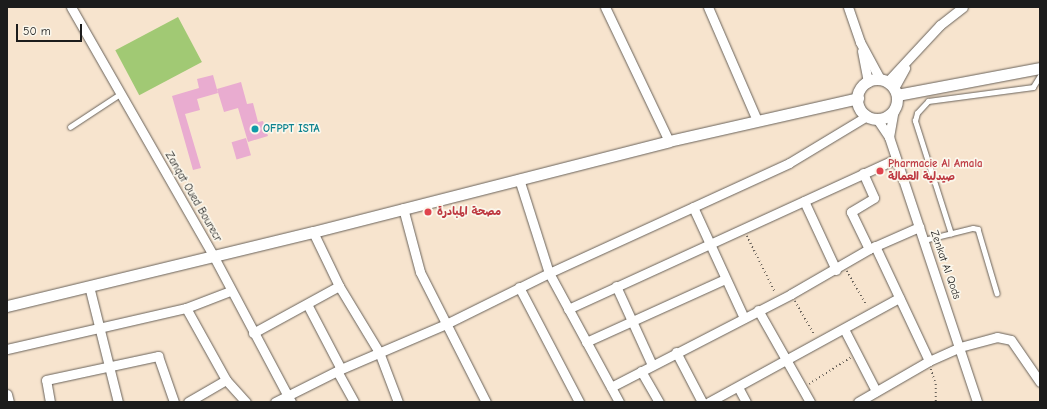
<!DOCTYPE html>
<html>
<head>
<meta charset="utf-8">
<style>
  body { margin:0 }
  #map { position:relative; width:1047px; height:409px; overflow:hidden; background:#f7e4ce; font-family:"Comic Neue","Playpen Sans Arabic",sans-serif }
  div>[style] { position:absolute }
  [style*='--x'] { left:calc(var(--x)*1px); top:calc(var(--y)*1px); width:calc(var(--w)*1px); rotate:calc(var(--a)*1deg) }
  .green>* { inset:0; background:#a1c974; transform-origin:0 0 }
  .building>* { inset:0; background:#e9acd0; transform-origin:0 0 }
  .path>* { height:1.5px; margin-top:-0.75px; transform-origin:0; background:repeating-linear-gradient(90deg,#69625a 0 1px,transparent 0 4px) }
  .roads { filter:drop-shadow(0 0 1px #69625a) drop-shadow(0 0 1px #69625a) }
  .service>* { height:4.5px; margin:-2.25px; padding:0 2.25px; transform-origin:2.25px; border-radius:2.25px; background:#fff }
  .minor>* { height:9px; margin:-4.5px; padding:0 4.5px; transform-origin:4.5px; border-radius:4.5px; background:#fff }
  .tertiary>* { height:11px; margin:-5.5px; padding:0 5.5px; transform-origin:5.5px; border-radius:5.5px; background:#fff }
  .tertiary>.ring { margin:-5.5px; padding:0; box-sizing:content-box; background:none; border:11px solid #fff; border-radius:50% }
  .dots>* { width:11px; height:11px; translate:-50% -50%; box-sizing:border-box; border:2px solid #fbf7ec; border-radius:50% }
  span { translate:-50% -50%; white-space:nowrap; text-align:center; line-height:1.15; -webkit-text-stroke:3.5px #fbf7ec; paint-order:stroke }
  .culture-label { font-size:11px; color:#0d838f; font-weight:700 }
  .left { translate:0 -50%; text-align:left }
  .health-label { font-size:11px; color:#be3a42; font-weight:700 }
  .street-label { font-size:11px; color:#1c1c1c }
  .frame { position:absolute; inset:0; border:8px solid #1c1c1c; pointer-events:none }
  .scale { position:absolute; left:16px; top:24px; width:66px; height:18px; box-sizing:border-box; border:2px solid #1c1c1c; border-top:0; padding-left:5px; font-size:12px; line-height:14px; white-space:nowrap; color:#1c1c1c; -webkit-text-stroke:3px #fbf7ec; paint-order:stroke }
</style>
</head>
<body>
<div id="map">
  <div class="green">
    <i style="left:178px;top:17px;width:51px;height:71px;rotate:62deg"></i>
  </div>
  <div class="building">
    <i style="clip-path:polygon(213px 75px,218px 93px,197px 99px,200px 110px,185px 114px,201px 168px,193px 170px,172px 96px,199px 88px,197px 79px)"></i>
    <i style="clip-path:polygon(241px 82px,247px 104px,253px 103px,258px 122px,263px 121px,268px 136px,248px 142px,238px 108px,224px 112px,217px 89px)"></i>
    <i style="left:246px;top:138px;width:18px;height:15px;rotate:74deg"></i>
  </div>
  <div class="path">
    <i style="--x:747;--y:236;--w:63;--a:63.4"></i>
    <i style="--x:847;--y:271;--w:40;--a:60.3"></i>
    <i style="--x:795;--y:301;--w:38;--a:60"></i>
    <i style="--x:931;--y:369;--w:16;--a:72"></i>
    <i style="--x:936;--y:384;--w:18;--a:90"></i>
    <i style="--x:809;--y:384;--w:49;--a:-32.4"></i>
  </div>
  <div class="roads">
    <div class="service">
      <i style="--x:70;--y:127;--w:60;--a:-33.4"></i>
      <i style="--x:951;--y:234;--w:119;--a:-107.7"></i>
      <i style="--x:915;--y:121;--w:8;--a:-76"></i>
      <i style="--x:917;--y:113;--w:16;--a:-47"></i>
      <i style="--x:928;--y:101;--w:106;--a:-7.6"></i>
      <i style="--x:1033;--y:87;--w:13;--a:-58"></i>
      <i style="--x:924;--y:240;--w:50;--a:-13.8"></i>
      <i style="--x:973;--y:228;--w:5;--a:11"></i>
      <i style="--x:978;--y:229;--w:67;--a:73.5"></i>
    </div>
    <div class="minor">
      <i style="--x:71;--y:7;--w:288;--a:60.2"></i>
      <i style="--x:214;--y:257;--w:164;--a:62"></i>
      <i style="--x:605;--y:7;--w:148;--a:64.5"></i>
      <i style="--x:708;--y:7;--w:123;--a:66.6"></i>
      <i style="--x:848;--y:7;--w:37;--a:71"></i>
      <i style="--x:860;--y:42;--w:42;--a:61.6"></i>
      <i style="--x:862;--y:51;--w:32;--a:79"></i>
      <i style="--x:887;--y:82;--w:78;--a:-47.1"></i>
      <i style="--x:940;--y:25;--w:29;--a:-38"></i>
      <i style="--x:894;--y:88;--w:23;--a:-61"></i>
      <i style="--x:877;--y:119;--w:22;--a:56"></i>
      <i style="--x:889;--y:137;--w:279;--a:71.6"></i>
      <i style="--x:889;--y:137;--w:27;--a:-80"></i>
      <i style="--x:863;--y:173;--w:27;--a:66"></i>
      <i style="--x:874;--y:198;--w:27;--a:149"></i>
      <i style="--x:851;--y:212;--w:41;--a:64.1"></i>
      <i style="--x:519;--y:179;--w:99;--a:72.3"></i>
      <i style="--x:549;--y:273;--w:147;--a:61.5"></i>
      <i style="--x:804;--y:201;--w:76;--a:65.1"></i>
      <i style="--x:693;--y:207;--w:122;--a:65.3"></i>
      <i style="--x:403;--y:208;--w:66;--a:75.1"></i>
      <i style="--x:420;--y:272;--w:146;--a:63.1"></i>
      <i style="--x:313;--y:232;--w:60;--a:64.3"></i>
      <i style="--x:339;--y:286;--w:77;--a:58.8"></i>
      <i style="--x:379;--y:352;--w:53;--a:69.2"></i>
      <i style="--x:875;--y:246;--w:127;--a:64.8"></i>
      <i style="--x:89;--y:286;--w:120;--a:76"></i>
      <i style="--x:616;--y:286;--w:87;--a:65.5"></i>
      <i style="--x:519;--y:287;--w:130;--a:62.4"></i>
      <i style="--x:307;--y:304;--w:73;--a:62.4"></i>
      <i style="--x:186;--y:308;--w:82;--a:60.9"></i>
      <i style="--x:226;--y:380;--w:30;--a:48"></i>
      <i style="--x:568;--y:309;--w:360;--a:-24.6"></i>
      <i style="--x:758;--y:310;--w:106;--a:60.5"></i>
      <i style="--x:844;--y:329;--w:70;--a:62.7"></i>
      <i style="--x:253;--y:333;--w:98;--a:-28.7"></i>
      <i style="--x:586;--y:342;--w:153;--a:-24.4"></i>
      <i style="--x:7;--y:349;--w:184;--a:-12.9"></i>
      <i style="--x:186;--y:308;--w:47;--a:-21.1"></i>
      <i style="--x:676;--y:352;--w:56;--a:62.5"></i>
      <i style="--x:337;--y:371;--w:35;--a:61"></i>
      <i style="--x:641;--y:371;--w:36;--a:60"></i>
      <i style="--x:611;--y:387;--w:203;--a:-27.3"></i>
      <i style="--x:791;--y:294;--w:90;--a:-30"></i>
      <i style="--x:869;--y:249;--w:55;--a:-23.7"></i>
      <i style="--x:738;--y:387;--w:17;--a:62"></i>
      <i style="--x:7;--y:394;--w:8;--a:76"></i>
      <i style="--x:50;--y:402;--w:22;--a:-100"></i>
      <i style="--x:46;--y:380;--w:115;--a:-12.1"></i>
      <i style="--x:158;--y:356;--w:49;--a:70.8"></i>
      <i style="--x:188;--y:402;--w:44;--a:-30.1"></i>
      <i style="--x:275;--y:402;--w:74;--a:-26.6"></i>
      <i style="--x:341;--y:369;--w:114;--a:-23.2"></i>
      <i style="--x:446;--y:324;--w:115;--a:-26.3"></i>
      <i style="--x:549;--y:273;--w:264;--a:-24.6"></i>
      <i style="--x:789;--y:163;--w:91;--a:-31.1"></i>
      <i style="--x:709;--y:402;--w:217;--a:-28.7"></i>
      <i style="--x:858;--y:402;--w:82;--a:-30"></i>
      <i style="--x:929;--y:361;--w:34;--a:-24"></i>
      <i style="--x:960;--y:347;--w:38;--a:-15"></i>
      <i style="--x:997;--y:337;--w:14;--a:12"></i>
      <i style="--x:1011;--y:340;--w:51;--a:55.4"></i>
    </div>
    <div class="tertiary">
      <i class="ring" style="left:857px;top:79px;width:29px;height:29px"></i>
      <i style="--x:897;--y:95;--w:146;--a:-10.7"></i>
      <i style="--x:7;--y:306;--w:315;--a:-13.6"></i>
      <i style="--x:313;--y:232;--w:367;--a:-14.3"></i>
      <i style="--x:669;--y:141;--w:194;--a:-12.8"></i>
    </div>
  </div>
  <div class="dots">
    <i style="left:255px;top:129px;background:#0f9aa8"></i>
    <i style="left:880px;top:171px;background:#e0444e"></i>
    <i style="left:428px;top:212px;background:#e0444e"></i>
  </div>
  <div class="culture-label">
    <span class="left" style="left:263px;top:129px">OFPPT ISTA</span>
  </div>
  <div class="health-label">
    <span class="left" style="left:888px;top:171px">Pharmacie Al Amala<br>صيدلية العمالة</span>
    <span class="left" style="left:437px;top:212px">مصحة المبادرة</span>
  </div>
  <div class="street-label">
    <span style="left:193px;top:197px;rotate:60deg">Zanqat Oued Bourecr</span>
    <span style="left:945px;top:265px;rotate:71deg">Zenkat Al Qods</span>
  </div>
  <div class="frame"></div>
  <div class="scale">50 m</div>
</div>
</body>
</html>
